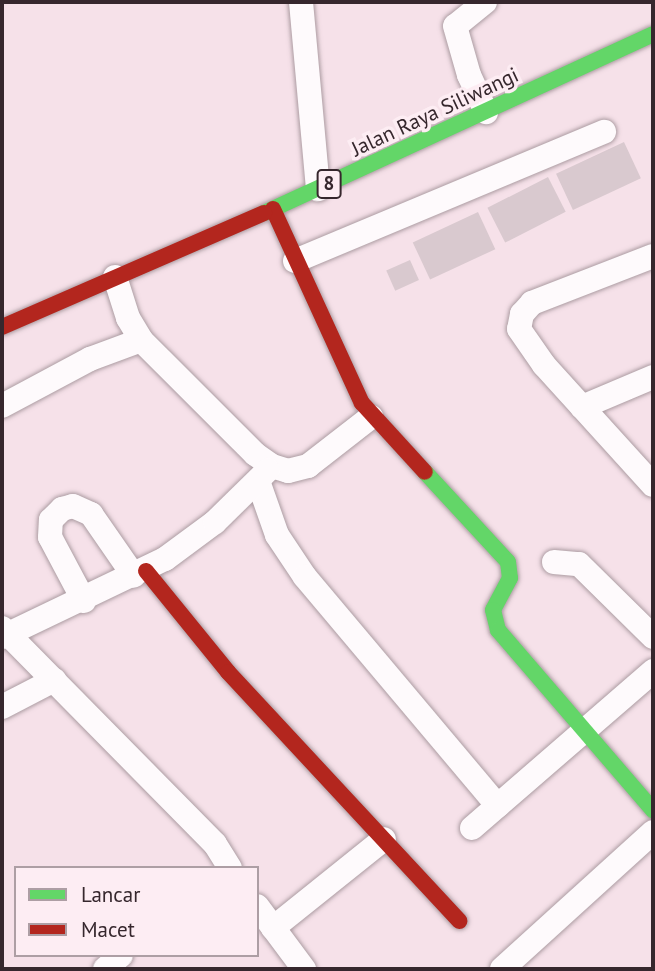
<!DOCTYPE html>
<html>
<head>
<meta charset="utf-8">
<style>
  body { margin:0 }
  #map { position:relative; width:655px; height:971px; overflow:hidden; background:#f6e1e9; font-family:"PT Sans",sans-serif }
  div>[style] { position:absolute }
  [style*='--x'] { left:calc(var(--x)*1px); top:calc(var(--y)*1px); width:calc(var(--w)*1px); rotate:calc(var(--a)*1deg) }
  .building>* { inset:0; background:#d9c9cf; transform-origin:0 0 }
  .roads { filter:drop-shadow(0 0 2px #ac9ca2) drop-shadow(0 0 2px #ac9ca2) }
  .street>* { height:24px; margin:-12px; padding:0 12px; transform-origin:12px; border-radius:12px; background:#fefafc }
  .fast>* { height:16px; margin:-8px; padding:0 8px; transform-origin:8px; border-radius:8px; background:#63d668 }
  .jam>* { height:16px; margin:-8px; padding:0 8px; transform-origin:8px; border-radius:8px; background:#b3261e }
  span { translate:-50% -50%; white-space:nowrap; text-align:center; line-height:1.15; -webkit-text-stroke:7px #fdedf3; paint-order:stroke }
  .shield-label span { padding:2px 5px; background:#fdedf3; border:2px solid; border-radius:5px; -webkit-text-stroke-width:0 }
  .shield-label { font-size:19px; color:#36272d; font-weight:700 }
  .street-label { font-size:21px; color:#36272d }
  .frame { position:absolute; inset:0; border:4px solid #36272d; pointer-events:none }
  .legend { position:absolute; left:14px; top:866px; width:245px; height:91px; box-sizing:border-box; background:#fdedf3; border:2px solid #ad9ea4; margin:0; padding:9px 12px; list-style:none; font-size:21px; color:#36272d }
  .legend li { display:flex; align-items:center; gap:14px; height:35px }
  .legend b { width:35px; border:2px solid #ad9ea4 }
</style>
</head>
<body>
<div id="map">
  <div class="building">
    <i style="left:624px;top:142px;width:40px;height:75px;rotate:65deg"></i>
    <i style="left:548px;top:177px;width:39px;height:68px;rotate:63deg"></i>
    <i style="left:478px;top:212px;width:41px;height:72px;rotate:65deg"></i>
    <i style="left:410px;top:260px;width:22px;height:26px;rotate:66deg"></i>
  </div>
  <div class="roads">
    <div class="street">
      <i style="--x:301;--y:2;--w:188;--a:84.8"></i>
      <i style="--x:485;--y:2;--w:38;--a:141"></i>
      <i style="--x:455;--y:26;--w:51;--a:74.1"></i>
      <i style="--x:469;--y:75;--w:41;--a:65.3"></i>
      <i style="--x:653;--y:256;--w:130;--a:158.8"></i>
      <i style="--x:532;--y:303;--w:15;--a:132"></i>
      <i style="--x:522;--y:314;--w:15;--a:101"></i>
      <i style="--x:519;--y:329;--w:44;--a:55.2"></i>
      <i style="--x:544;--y:365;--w:162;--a:47.8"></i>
      <i style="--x:295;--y:261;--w:335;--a:-22.7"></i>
      <i style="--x:115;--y:277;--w:43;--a:72.4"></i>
      <i style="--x:128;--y:318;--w:26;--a:59"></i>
      <i style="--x:141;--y:340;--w:161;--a:45"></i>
      <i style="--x:255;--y:454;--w:21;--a:35"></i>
      <i style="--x:272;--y:466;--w:17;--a:17"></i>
      <i style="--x:288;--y:471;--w:21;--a:-14"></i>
      <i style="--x:308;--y:466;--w:80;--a:-37.9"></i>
      <i style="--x:2;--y:406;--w:100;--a:-28.1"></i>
      <i style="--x:90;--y:359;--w:54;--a:-20.4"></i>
      <i style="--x:582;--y:407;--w:77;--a:-22.9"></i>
      <i style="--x:258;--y:481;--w:57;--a:70.6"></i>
      <i style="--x:277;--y:535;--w:50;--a:56.3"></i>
      <i style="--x:305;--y:577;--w:299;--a:49.9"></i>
      <i style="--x:554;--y:562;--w:25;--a:5"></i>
      <i style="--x:579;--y:564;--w:104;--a:44.6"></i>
      <i style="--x:84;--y:601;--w:72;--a:-118"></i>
      <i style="--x:50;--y:537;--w:17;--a:-87"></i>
      <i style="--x:51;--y:520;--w:16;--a:-45"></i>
      <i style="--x:62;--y:509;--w:11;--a:-15"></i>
      <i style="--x:73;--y:506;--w:20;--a:24"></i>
      <i style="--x:91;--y:514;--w:75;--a:55.3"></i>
      <i style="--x:2;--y:628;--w:303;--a:45.4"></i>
      <i style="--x:215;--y:844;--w:28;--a:58"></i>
      <i style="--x:2;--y:637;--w:181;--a:-25.6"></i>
      <i style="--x:165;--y:559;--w:62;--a:-36.5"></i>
      <i style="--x:215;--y:522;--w:74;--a:-44.5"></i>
      <i style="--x:2;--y:707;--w:59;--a:-27.4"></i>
      <i style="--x:472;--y:828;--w:240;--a:-40.9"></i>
      <i style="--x:257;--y:906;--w:79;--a:53.3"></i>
      <i style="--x:273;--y:928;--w:142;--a:-38.7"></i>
      <i style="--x:105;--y:969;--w:21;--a:-41"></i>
      <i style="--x:502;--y:969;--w:204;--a:-42.2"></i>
    </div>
    <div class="fast">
      <i style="--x:264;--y:213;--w:428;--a:-24.7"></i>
      <i style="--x:425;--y:472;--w:122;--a:47.3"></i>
      <i style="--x:508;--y:562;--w:16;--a:83"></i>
      <i style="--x:510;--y:578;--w:36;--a:118"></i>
      <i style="--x:493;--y:610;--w:21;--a:76"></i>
      <i style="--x:498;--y:630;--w:238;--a:49.3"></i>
    </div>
    <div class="jam">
      <i style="--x:273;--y:209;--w:213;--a:65.4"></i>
      <i style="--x:362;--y:403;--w:93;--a:47.6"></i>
      <i style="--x:2;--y:327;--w:286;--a:-23.5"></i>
      <i style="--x:146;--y:571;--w:130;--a:50.9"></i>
      <i style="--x:228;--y:672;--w:340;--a:47.1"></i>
    </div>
  </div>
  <div class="shield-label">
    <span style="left:329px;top:184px">8</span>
  </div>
  <div class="street-label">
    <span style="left:435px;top:112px;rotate:-25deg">Jalan Raya Siliwangi</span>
  </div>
  <div class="frame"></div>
  <ul class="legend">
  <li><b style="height:9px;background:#63d668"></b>Lancar</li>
  <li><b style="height:9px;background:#b3261e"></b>Macet</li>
  </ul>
</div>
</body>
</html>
